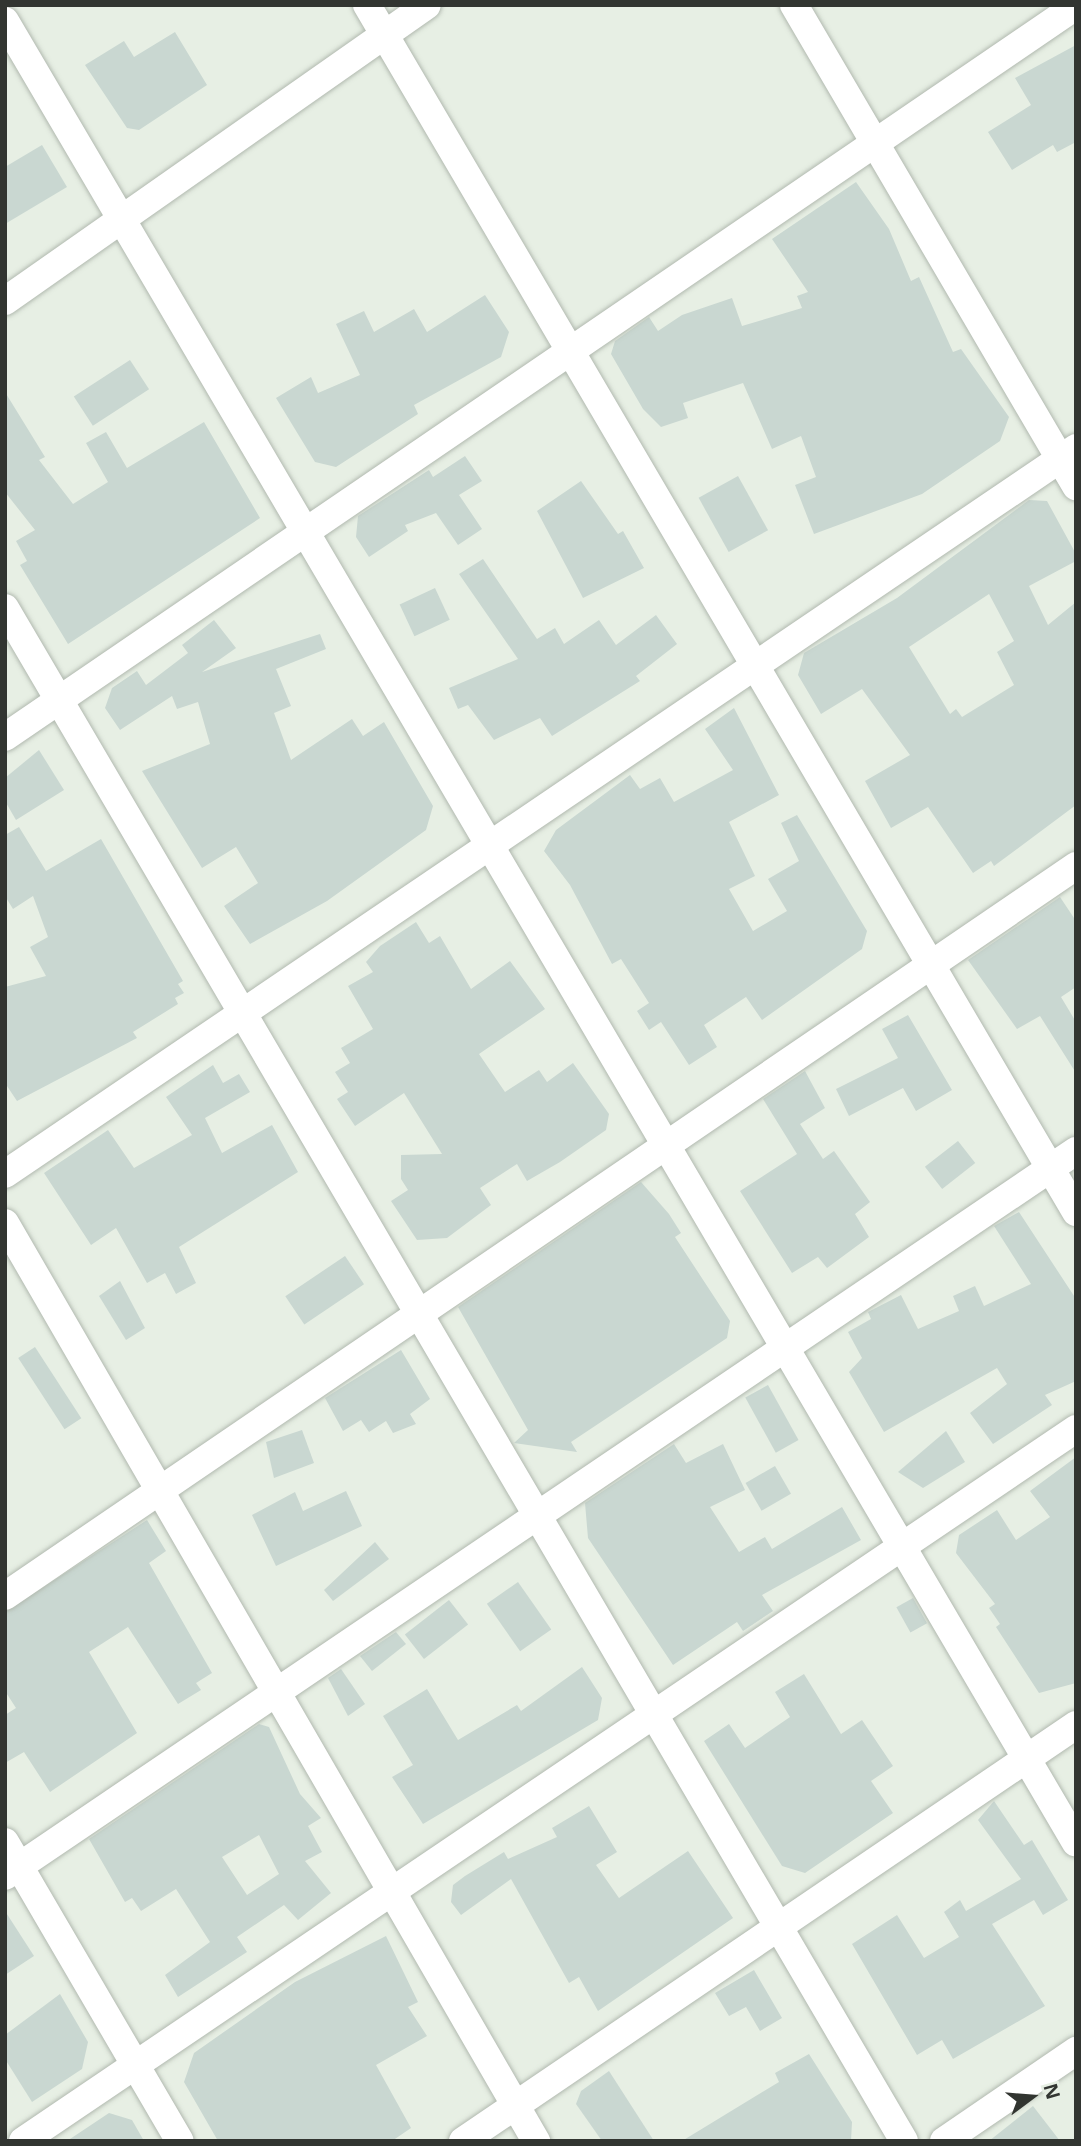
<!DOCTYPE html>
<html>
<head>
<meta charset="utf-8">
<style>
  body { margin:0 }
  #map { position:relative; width:1081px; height:2146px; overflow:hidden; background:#e7efe4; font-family:"Open Sans",sans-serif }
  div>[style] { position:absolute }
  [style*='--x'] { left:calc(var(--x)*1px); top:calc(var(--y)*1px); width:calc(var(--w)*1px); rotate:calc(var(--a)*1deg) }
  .building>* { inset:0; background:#c9d7d1; transform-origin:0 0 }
  .roads { filter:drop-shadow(0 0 2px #b1b9af) drop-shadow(0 0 2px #b1b9af) }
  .minor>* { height:28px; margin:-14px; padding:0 14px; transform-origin:14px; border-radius:14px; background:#fff }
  span { translate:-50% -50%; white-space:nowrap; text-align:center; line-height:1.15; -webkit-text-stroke:6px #e7efe4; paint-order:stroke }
  .frame { position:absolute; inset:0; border:7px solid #323531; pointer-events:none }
  .north { position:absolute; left:997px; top:2062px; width:70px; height:70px; -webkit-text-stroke:5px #e7efe4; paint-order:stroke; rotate:74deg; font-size:19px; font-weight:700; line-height:28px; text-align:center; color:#323531 }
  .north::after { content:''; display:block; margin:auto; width:24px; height:32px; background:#323531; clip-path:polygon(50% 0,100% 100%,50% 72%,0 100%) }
</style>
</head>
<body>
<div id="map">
  <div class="building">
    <i style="clip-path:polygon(175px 32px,207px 85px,139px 130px,127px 128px,85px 65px,124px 41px,134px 57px)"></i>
    <i style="clip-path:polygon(1076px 45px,1076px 142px,1057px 152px,1053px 145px,1012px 170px,988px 132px,1031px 105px,1015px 78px)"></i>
    <i style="clip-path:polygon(42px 145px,67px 187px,5px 224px,5px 167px)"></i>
    <i style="clip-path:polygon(856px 182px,889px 229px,911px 281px,919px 277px,953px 352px,961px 349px,1009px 417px,1000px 441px,922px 494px,814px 534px,795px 485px,816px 477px,801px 436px,772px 449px,743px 383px,683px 403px,688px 418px,661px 427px,643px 409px,611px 354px,615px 341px,649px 317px,658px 331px,682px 315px,732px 298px,742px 326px,802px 308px,797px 296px,808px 292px,772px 239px)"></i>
    <i style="clip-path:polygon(485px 295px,509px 332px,501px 357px,414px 405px,418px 414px,336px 467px,315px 462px,276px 398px,311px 377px,318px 393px,360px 375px,336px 324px,364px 311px,374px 332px,414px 309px,427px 332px)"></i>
    <i style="left:130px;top:360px;width:35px;height:67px;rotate:57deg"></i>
    <i style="clip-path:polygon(5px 392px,45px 457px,39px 460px,73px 504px,108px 482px,86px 443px,106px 432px,127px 468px,204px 422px,260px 518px,68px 644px,20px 565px,27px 561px,16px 541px,35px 530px,5px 492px)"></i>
    <i style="clip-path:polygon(465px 456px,482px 481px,459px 495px,482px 529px,458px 545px,436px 513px,405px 525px,408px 531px,369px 557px,356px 537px,358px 516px,429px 470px,433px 477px)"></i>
    <i style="left:738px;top:476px;width:62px;height:45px;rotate:61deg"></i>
    <i style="clip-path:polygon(581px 481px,618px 534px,623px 531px,644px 568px,583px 598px,537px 511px)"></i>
    <i style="clip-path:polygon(evenodd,1029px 500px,1047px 501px,1076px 554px,1076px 561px,1029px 586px,1048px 625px,1076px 602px,1076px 805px,994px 866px,991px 861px,973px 873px,928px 807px,891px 828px,865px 781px,910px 755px,862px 689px,821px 714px,798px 675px,804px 653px,897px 598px,1029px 500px,989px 594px,1014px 641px,997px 652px,1014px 685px,962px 717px,956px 709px,950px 714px,909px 647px,989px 594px)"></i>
    <i style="clip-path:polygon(483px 559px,537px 639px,555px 628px,564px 644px,599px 620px,616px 645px,656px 615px,677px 644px,636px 676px,640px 681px,552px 736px,540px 718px,494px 740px,468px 705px,458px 709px,449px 688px,518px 659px,459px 574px)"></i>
    <i style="left:435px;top:588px;width:35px;height:39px;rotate:65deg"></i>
    <i style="clip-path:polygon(214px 620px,236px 648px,202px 672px,320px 634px,326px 649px,276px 669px,291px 706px,274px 713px,291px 760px,352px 719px,363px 736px,384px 722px,433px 806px,426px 830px,327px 901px,250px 944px,224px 906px,258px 883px,236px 847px,202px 868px,142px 771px,210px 744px,198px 702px,177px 709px,172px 696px,120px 730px,105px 708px,112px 688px,137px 671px,146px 685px,188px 653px,182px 645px)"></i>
    <i style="clip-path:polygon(734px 708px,779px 795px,729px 822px,755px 876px,729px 889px,753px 931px,787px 911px,768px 879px,799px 861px,781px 823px,797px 815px,867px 931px,862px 949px,762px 1020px,746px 997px,704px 1025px,717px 1047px,689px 1065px,661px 1022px,649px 1030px,637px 1011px,649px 1003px,621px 959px,612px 964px,570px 885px,544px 851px,556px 830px,630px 775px,640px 789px,660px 778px,674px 802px,733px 770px,705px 729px)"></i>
    <i style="clip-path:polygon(39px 750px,64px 790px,16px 820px,5px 801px,5px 778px)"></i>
    <i style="clip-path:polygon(19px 827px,46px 871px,101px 839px,183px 981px,178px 984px,184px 993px,175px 998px,178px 1004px,133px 1032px,137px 1038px,17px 1101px,5px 1083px,5px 987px,46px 976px,30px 947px,48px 937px,33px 896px,13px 909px,5px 896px,5px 835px)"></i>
    <i style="clip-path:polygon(1060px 897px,1076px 921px,1076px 987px,1061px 997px,1076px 1022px,1076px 1073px,1040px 1016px,1017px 1029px,968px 960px)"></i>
    <i style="clip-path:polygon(416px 922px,429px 943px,440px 936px,471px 989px,510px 961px,545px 1009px,479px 1054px,505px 1092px,539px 1070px,547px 1082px,573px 1063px,609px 1114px,606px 1130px,560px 1162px,527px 1181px,517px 1164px,480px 1188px,491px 1205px,447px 1238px,417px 1240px,391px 1201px,408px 1190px,401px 1179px,401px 1155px,442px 1154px,404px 1093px,355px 1126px,337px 1099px,348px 1092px,335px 1072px,350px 1063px,341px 1048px,373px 1029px,348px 986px,373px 972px,366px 962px,380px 946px)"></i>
    <i style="clip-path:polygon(908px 1015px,952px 1090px,916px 1111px,903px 1088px,849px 1116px,836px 1089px,898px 1058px,882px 1029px)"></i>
    <i style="clip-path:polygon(213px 1065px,223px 1083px,239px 1074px,250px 1092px,205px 1118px,222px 1153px,272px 1125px,298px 1172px,179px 1247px,196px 1283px,176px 1294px,165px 1273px,147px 1283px,116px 1228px,91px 1245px,44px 1173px,108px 1130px,134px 1168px,192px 1135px,166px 1097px)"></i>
    <i style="clip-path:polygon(805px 1071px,825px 1108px,800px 1124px,823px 1159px,834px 1151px,870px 1202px,855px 1214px,869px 1237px,827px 1268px,818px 1257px,792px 1273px,740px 1191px,797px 1154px,763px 1099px)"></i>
    <i style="left:958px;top:1141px;width:28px;height:42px;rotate:52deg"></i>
    <i style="clip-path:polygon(641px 1182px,669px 1214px,681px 1233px,675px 1237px,730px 1321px,727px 1338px,571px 1442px,577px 1452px,514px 1443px,528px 1430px,458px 1307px)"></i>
    <i style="clip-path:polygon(1019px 1212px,1076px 1299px,1076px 1381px,1045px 1395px,1052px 1405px,993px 1444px,970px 1413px,1007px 1384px,997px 1368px,884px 1432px,849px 1372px,862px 1358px,848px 1332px,871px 1319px,868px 1312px,901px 1295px,918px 1329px,959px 1311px,953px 1296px,975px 1286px,984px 1306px,1031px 1284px,994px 1226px)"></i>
    <i style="left:345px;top:1256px;width:34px;height:72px;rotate:56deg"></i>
    <i style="clip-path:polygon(120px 1281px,145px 1328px,126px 1340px,99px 1296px)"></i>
    <i style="left:35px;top:1347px;width:85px;height:20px;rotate:57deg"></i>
    <i style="clip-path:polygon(401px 1350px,430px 1399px,410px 1414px,416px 1424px,393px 1433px,386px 1421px,369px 1432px,361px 1420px,343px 1431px,325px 1398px)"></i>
    <i style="left:768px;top:1385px;width:63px;height:26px;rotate:61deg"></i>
    <i style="clip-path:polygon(302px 1430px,314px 1463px,274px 1478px,266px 1442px)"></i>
    <i style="clip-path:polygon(946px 1431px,965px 1462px,923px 1488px,898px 1472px)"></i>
    <i style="clip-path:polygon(674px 1444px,686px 1463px,723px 1444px,745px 1490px,710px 1507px,739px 1552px,765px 1537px,772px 1549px,842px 1507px,861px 1540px,762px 1595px,773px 1611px,743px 1631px,737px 1622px,673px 1665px,588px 1538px,585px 1503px)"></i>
    <i style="clip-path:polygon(1076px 1457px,1076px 1683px,1039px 1693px,996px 1627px,1000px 1624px,989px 1608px,995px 1604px,956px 1553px,959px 1535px,997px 1510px,1016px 1540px,1050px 1517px,1030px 1491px)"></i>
    <i style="left:775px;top:1466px;width:32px;height:34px;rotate:60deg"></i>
    <i style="clip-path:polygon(346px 1491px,362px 1526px,276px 1566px,252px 1515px,295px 1492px,303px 1511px)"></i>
    <i style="clip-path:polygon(147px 1520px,166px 1551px,149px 1563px,212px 1673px,196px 1683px,201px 1690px,178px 1704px,128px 1627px,89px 1652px,137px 1733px,50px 1792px,24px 1752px,5px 1763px,5px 1715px,16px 1708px,5px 1691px,5px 1612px)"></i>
    <i style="clip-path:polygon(375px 1542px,389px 1559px,333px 1601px,324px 1590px)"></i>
    <i style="left:518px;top:1582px;width:58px;height:38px;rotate:55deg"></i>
    <i style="left:913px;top:1598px;width:29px;height:19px;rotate:61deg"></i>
    <i style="left:449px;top:1600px;width:31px;height:56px;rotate:52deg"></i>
    <i style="clip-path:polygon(396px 1632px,406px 1644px,372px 1671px,360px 1656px)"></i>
    <i style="clip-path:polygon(582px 1667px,602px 1698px,598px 1720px,423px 1824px,392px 1777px,413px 1765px,383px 1716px,427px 1689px,458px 1740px,517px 1705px,521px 1711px)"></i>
    <i style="clip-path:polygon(341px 1669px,365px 1704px,348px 1716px,328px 1678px)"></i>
    <i style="clip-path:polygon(804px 1674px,841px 1734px,862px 1720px,893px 1766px,871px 1781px,893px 1813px,805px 1873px,782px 1866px,704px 1741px,729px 1724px,745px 1748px,790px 1717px,775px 1692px)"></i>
    <i style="clip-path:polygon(evenodd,259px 1724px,269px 1727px,300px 1794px,321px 1818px,308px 1826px,322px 1852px,305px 1861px,331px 1893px,298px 1920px,284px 1905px,237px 1937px,247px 1952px,178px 1997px,165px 1975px,210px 1942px,176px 1889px,141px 1911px,132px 1898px,125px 1902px,89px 1839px,259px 1724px,259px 1835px,279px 1874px,247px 1895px,222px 1857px,259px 1835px)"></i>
    <i style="clip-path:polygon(994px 1801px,1024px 1845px,1032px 1840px,1068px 1900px,1043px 1915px,1034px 1900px,992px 1924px,1045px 2006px,953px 2059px,942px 2040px,917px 2055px,852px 1944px,897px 1915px,924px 1958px,959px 1937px,944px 1912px,960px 1900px,966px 1911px,1021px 1879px,978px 1820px)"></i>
    <i style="clip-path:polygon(589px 1806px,617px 1852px,596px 1865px,619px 1898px,688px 1851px,733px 1918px,598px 2011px,579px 1977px,569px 1983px,511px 1879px,461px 1915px,451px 1902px,453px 1885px,465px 1876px,504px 1852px,508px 1859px,557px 1837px,552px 1828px)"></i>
    <i style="clip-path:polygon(5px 1911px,34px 1956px,5px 1975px)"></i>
    <i style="clip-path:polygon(386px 1936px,418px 2002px,408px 2007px,427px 2036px,376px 2065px,411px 2128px,392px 2141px,218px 2141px,184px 2082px,194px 2053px,295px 1982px)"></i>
    <i style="clip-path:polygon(754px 1970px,782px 2018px,760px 2031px,746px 2007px,729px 2016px,715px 1993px)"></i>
    <i style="clip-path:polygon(60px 1994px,88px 2042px,82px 2069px,32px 2102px,5px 2059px,5px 2035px)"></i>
    <i style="clip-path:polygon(809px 2054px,852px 2122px,851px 2141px,682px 2141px,779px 2082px,775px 2073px)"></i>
    <i style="clip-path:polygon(609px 2071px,654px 2141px,602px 2141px,576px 2104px,581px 2091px)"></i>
    <i style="clip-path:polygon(1033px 2106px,1060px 2141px,989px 2141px)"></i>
    <i style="clip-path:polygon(109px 2113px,132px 2120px,144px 2141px,67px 2141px)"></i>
  </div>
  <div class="roads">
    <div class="minor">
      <i style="--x:367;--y:5;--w:1400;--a:59.57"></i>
      <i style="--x:794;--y:5;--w:558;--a:59.62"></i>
      <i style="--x:5;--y:21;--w:2113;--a:59.55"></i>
      <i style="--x:5;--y:301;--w:515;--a:-35.05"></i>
      <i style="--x:5;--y:608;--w:1777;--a:59.61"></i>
      <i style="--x:5;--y:737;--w:1297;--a:-34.32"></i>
      <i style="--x:5;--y:1174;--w:1294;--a:-34.13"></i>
      <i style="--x:5;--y:1223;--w:1061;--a:59.95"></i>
      <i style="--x:5;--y:1596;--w:1296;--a:-34.28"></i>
      <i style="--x:5;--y:1842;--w:346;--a:59.7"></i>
      <i style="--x:5;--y:1876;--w:1293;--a:-34.1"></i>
      <i style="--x:23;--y:2141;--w:1271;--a:-34.07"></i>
      <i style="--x:463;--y:2141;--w:741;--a:-34.16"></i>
      <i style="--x:944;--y:2141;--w:160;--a:-34.3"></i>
    </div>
  </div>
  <div class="frame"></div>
  <div class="north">N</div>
</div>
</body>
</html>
